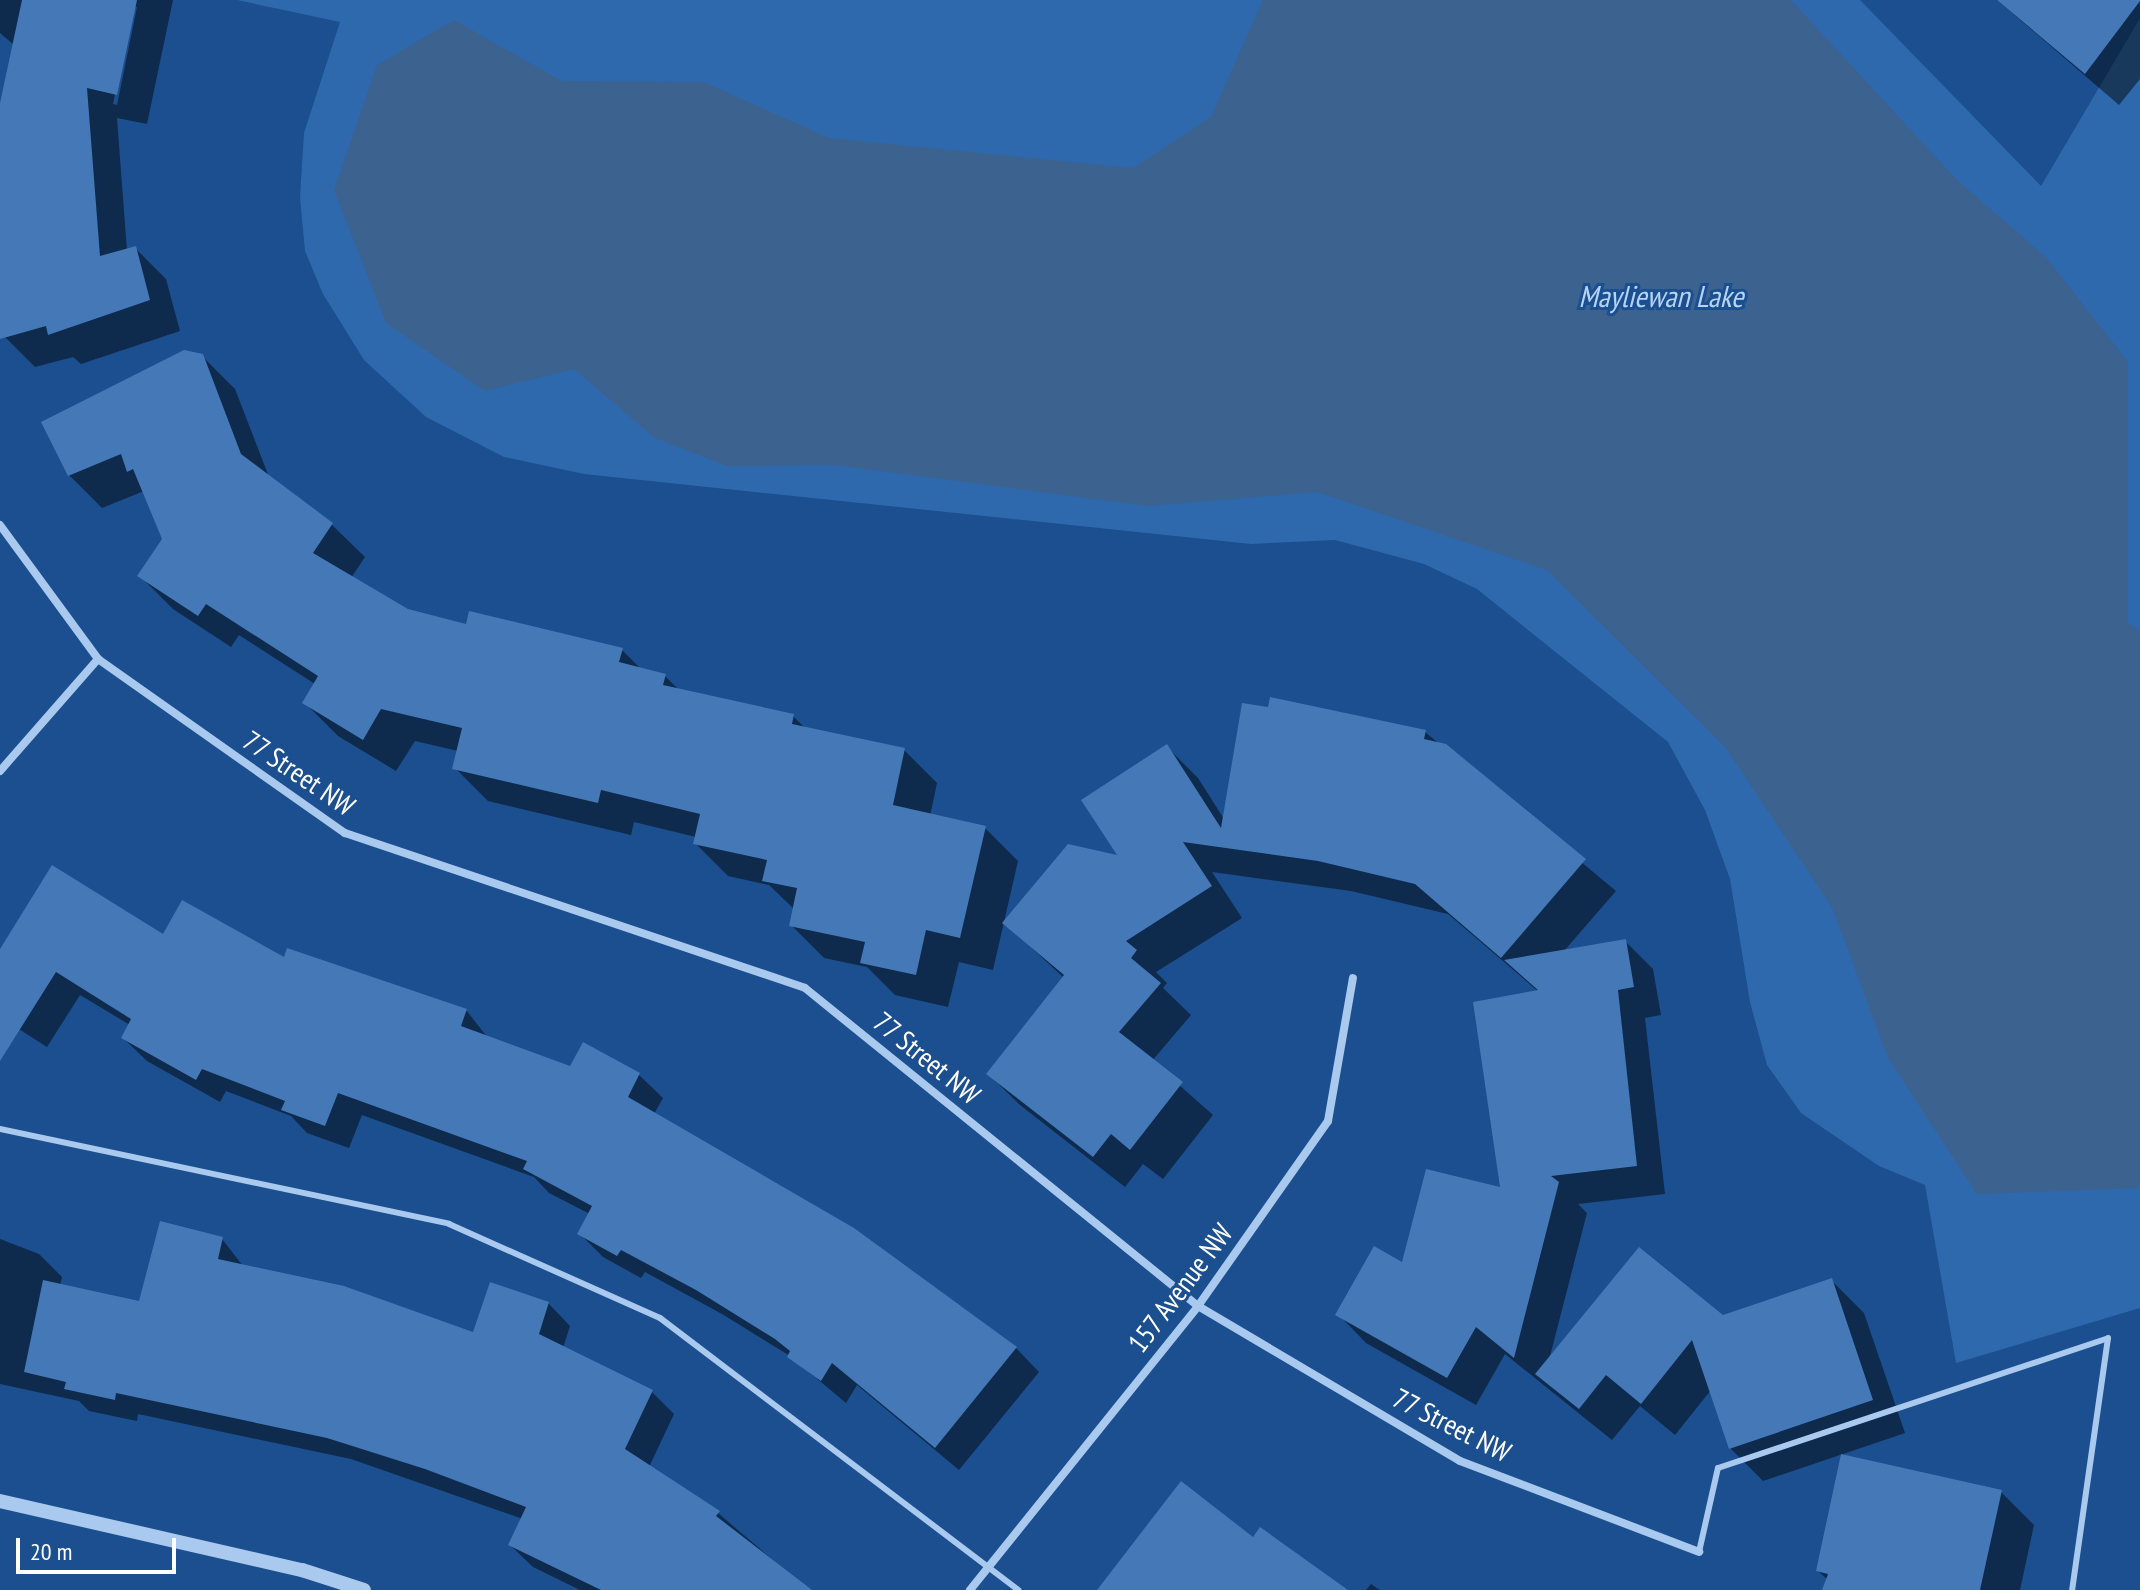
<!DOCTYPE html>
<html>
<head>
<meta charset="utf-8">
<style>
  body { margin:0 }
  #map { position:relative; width:2140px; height:1590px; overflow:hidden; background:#1b4f8f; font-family:"PT Sans Narrow",sans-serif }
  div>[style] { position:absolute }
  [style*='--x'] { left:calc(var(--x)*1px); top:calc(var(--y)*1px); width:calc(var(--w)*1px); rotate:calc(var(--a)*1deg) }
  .green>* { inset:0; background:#2e69ad }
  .water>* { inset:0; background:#3c6290 }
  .shadow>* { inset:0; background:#0007 }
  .building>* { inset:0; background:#4478b7 }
  .service>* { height:6px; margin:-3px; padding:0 3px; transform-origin:3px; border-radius:3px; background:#a9c9ee }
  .minor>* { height:8px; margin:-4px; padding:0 4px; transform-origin:4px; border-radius:4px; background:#a9c9ee }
  .tertiary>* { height:14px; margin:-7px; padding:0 7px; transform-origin:7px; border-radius:7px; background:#a9c9ee }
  span { translate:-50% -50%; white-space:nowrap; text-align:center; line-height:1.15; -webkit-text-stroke:6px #1b4f8f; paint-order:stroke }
  .street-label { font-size:28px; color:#fff }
  .water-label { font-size:30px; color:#b5d3f5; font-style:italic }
  .scale { position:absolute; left:16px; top:1538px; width:160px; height:36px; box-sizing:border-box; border:4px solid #fff; border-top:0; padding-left:10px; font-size:24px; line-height:28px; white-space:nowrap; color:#fff; -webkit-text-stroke:6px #1b4f8f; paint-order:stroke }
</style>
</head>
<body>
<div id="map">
  <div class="green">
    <i style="clip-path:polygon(237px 0,1860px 0,2041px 186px,2140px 18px,2140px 1308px,1956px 1363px,1925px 1185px,1879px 1166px,1801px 1113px,1767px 1065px,1750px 1002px,1730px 879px,1705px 810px,1668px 742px,1477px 589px,1424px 564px,1335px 540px,1251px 544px,584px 474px,504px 457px,426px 417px,364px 360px,323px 294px,305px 251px,300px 197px,304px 133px,340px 22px)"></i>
  </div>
  <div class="water">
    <i style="clip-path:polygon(1263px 0,1791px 0,1957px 180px,2046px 257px,2128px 362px,2128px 623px,2140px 631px,2140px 1188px,1977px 1194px,1888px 1058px,1832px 907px,1726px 748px,1547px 570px,1317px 492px,1148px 506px,835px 465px,727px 466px,655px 438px,574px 369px,485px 391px,386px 323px,334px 190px,377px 65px,454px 20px,562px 81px,704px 82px,829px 138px,1133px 168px,1211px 117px)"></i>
  </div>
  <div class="shadow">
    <i style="clip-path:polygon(evenodd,0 0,173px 0,147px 124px,117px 118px,127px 251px,135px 248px,166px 279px,180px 331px,81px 364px,73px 357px,35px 367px,5px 337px,0 320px,0 113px,14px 45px,0 33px,0 0,133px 7px,137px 7px,117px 105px,113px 104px,133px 7px)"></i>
    <i style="clip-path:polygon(1997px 0,2140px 0,2140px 79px,2119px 105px)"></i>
    <i style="clip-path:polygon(202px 356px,235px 389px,269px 477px,332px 525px,365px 557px,351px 578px,407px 611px,467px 627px,622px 650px,642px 670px,665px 676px,680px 691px,793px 716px,806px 729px,904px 750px,937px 783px,930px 816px,985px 828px,1018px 861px,993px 970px,959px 962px,948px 1007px,895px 995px,867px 967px,824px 958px,791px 925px,795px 910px,769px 885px,728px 876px,695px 843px,696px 837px,634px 822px,631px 835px,488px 801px,455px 768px,458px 751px,415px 741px,396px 771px,338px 736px,305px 703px,315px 684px,239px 635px,231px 647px,173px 609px,140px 576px,164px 539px,144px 491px,102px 508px,69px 475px)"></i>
    <i style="clip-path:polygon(1425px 732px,1616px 891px,1564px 951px,1625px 941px,1653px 969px,1661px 1015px,1645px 1018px,1665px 1194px,1578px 1204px,1587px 1213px,1549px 1360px,1722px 1317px,1831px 1280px,1864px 1313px,1905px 1433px,1763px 1481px,1730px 1448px,1711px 1390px,1675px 1435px,1640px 1406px,1612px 1440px,1505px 1354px,1476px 1405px,1366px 1343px,1338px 1314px,1503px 1190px,1539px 992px,1448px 914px,1351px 891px,1212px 872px,1242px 918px,1156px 972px,1167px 983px,1163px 988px,1191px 1015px,1152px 1061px,1213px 1115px,1163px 1179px,1143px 1164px,1125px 1187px,1020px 1105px,988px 1074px,1064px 978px,1005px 923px,1121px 858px,1167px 747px,1198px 778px,1224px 819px)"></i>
    <i style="clip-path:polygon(164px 937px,285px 960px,466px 1010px,488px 1038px,571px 1068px,639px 1075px,663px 1098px,654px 1114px,1016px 1348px,1039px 1372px,959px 1470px,857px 1385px,846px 1403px,790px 1356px,722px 1314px,645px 1272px,641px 1278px,603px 1257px,579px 1233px,590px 1214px,549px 1193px,534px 1177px,362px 1115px,349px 1148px,307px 1133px,291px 1116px,226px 1091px,220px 1102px,147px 1061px,123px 1038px,130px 1025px,80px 995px,47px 1047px,0 1017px,0 953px)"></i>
    <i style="clip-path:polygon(0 1239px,39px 1254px,62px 1277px,60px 1286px,141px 1303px,222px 1239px,243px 1266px,475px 1334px,548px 1303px,570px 1326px,563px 1348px,652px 1392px,674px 1414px,649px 1467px,718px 1513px,808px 1590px,580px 1590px,533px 1567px,510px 1545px,523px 1519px,351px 1459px,138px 1414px,137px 1421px,89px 1411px,79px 1401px,0 1384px)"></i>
    <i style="clip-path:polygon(2001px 1492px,2034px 1525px,2020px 1590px,1824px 1590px,1828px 1580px,1818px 1571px)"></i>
    <i style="clip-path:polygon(1371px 1584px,1380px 1590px,1366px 1590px)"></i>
  </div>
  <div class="building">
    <i style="clip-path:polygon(22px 0,137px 0,117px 95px,87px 88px,100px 256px,136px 246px,150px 300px,48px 335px,46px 326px,0 339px,0 103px)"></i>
    <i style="clip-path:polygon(1997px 0,2140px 0,2140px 1px,2085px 74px)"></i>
    <i style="clip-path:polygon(184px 350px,203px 354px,241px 454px,333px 523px,313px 553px,408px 609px,466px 624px,469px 611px,623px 648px,619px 662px,666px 674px,663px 685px,794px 714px,792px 724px,905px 748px,893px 805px,986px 826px,960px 938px,926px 930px,916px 975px,860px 963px,865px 942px,789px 926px,797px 888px,762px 881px,767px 860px,693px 844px,700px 814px,601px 790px,598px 803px,452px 769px,462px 728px,381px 709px,363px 740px,302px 703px,318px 676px,206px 604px,198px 616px,137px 576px,162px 539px,133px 469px,127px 472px,121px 454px,68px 476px,41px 422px)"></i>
    <i style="clip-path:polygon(1270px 697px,1426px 730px,1424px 739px,1446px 744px,1586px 859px,1501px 958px,1415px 884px,1318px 861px,1183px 842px,1212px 886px,1126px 941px,1137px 950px,1131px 958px,1161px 983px,1119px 1032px,1183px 1082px,1130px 1150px,1111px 1134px,1093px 1157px,986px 1074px,1064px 975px,1002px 923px,1068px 844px,1117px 855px,1081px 800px,1167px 744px,1221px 828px,1242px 703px,1268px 707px)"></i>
    <i style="clip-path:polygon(52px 865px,163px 934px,182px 900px,284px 957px,287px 948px,467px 1009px,461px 1026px,570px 1066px,583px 1042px,640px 1073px,628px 1097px,854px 1228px,1017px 1347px,935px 1448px,832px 1363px,821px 1381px,787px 1357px,790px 1351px,775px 1339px,696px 1290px,621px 1250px,617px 1256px,577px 1234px,592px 1206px,523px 1169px,527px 1161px,338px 1093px,325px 1126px,281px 1110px,285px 1101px,202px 1069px,196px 1080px,121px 1038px,131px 1019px,56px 972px,0 1061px,0 949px)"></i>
    <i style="clip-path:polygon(1626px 939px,1634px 987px,1618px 990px,1637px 1166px,1551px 1176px,1559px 1182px,1514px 1358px,1476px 1327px,1447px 1378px,1335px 1315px,1374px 1246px,1402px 1262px,1426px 1169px,1500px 1187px,1473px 1002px,1538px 990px,1504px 960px)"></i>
    <i style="clip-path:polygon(160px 1221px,223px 1237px,218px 1259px,344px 1286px,473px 1332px,490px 1282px,549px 1302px,539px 1334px,653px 1390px,625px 1449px,720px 1511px,716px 1516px,812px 1590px,601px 1590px,508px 1545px,526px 1507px,425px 1469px,327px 1438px,116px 1393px,115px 1400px,64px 1389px,66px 1382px,24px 1372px,43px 1280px,139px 1301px)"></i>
    <i style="clip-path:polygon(1639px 1247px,1723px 1315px,1832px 1278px,1873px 1400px,1729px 1449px,1692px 1340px,1641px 1404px,1606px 1375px,1579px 1409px,1535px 1374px)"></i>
    <i style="clip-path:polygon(1841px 1454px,2002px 1490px,1980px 1590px,1822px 1590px,1828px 1574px,1816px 1571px)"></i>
    <i style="clip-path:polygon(1181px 1481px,1253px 1537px,1260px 1527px,1348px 1590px,1097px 1590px)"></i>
  </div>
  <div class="service">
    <i style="--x:0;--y:1129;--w:459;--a:11.9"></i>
    <i style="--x:449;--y:1224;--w:231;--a:24"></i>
    <i style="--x:660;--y:1318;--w:450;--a:37.2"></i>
    <i style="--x:1699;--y:1552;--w:86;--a:-77.3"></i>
    <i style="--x:1718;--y:1468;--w:411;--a:-18.4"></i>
    <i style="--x:2108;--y:1338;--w:255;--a:98.1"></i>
  </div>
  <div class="minor">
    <i style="--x:0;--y:525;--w:166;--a:53.8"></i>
    <i style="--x:98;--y:659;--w:302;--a:35.2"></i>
    <i style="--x:345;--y:833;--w:485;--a:18.6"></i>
    <i style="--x:805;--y:988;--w:506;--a:38.98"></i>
    <i style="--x:1198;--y:1306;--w:304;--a:30.6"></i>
    <i style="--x:1460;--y:1461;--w:256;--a:20.8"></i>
    <i style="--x:0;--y:771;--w:149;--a:-48.8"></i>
    <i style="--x:970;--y:1590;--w:364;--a:-51.2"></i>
    <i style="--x:1198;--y:1306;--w:226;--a:-54.9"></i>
    <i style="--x:1328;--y:1121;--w:145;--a:-80.1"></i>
  </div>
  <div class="tertiary">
    <i style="--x:0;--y:1501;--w:310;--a:12.9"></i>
    <i style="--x:302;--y:1570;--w:65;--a:17.9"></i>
  </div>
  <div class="street-label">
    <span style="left:299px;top:773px;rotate:34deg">77 Street NW</span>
    <span style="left:927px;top:1058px;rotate:39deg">77 Street NW</span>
    <span style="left:1180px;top:1288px;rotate:-53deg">157 Avenue NW</span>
    <span style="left:1452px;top:1425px;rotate:27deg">77 Street NW</span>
  </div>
  <div class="water-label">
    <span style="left:1661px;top:296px">Mayliewan Lake</span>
  </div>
  <div class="scale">20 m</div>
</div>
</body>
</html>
